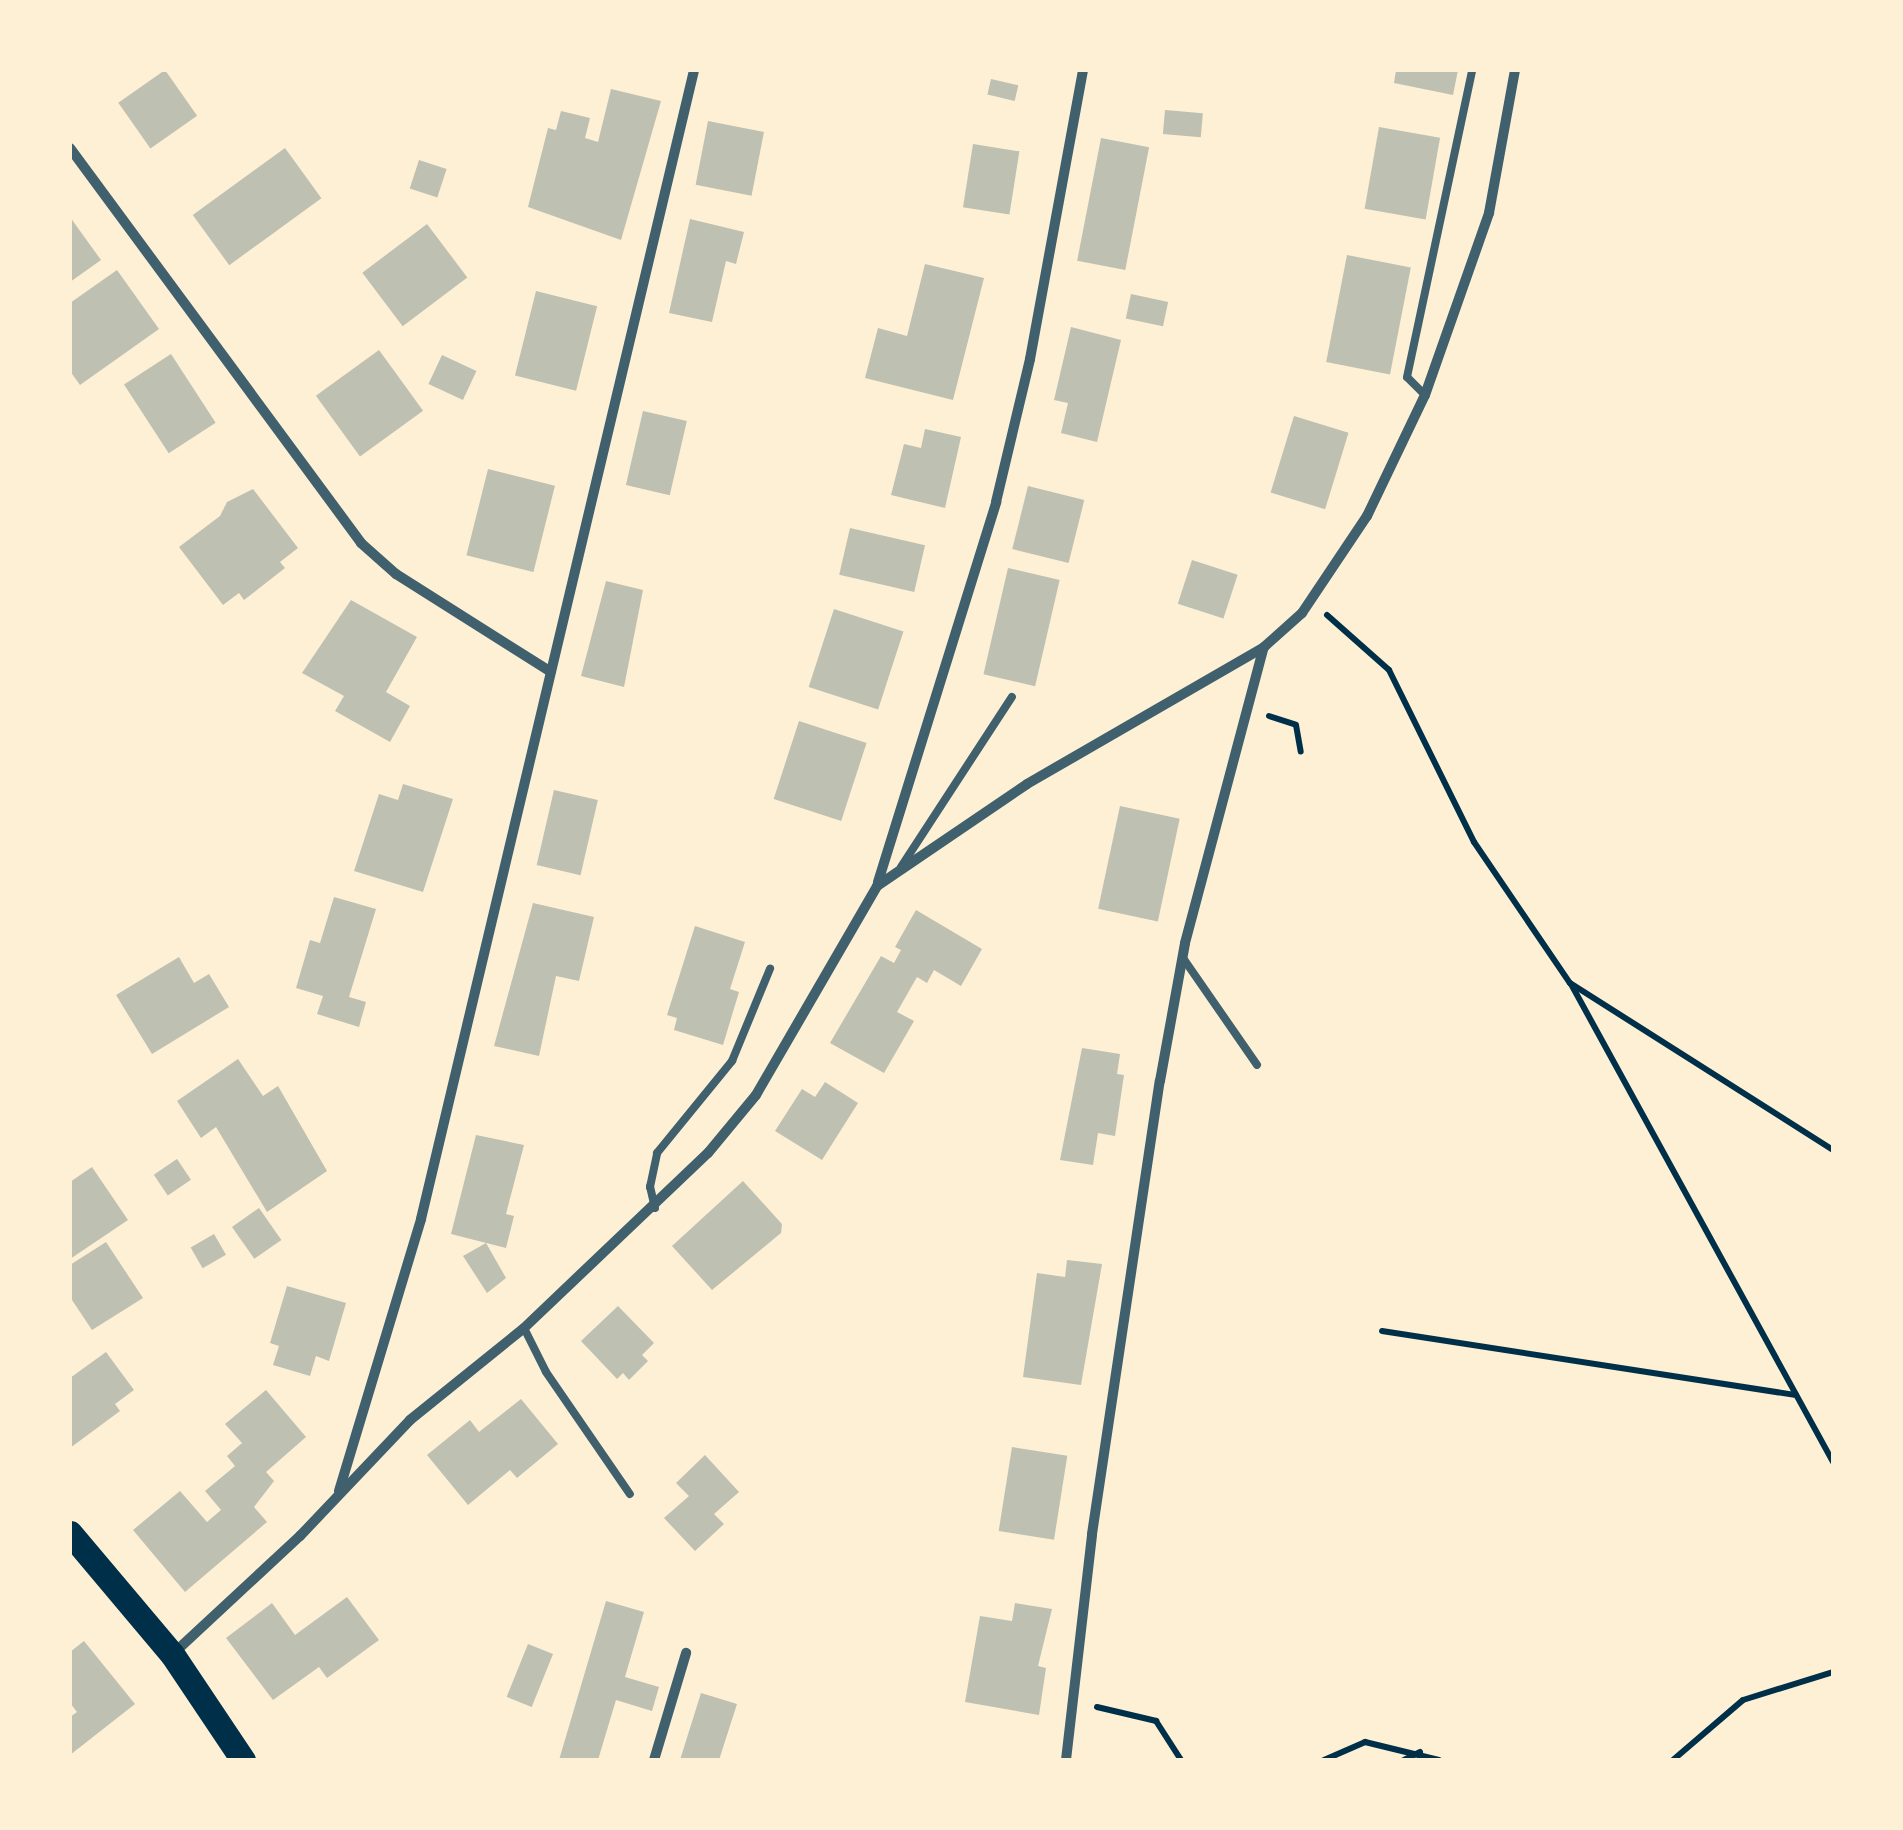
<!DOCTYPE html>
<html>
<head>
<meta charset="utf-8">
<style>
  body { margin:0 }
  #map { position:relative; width:1903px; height:1830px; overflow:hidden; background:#fdf0d5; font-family:"Fira Sans",sans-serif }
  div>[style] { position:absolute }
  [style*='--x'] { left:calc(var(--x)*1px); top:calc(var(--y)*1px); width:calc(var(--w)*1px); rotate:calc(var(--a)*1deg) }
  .building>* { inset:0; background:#bec0b2; transform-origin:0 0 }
  .path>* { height:6px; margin:-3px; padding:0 3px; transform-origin:3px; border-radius:3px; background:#003049 }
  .service>* { height:8px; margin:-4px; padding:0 4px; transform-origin:4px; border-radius:4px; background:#3f606c }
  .minor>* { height:10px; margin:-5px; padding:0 5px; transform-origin:5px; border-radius:5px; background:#3f606c }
  .primary>* { height:25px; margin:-12.5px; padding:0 12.5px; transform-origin:12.5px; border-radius:12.5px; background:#003049 }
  span { translate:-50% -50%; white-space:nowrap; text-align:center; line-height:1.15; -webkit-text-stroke:10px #fdf0d5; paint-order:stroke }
  .frame { position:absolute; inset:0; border:72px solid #fdf0d5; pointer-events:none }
</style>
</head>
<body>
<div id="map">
  <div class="building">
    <i style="left:165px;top:70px;width:56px;height:57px;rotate:55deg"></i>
    <i style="clip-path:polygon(1396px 70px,1458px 70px,1453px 95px,1394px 83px)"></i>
    <i style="left:991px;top:79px;width:28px;height:16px;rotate:13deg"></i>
    <i style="clip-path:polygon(611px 89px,661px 101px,621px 240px,528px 207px,548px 128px,556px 130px,561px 111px,590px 118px,585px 138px,598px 142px)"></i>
    <i style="left:1165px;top:110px;width:38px;height:24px;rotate:5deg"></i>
    <i style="left:708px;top:121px;width:57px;height:65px;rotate:11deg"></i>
    <i style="left:1379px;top:127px;width:62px;height:83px;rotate:10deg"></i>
    <i style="left:1101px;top:138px;width:49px;height:125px;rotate:11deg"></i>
    <i style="left:973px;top:144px;width:47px;height:64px;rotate:9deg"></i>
    <i style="left:285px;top:148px;width:62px;height:114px;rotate:54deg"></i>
    <i style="left:419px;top:160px;width:29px;height:30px;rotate:18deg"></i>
    <i style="clip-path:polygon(70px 217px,101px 260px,70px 282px)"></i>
    <i style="clip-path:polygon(690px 219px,744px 232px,736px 264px,726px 261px,712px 322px,669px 313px)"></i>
    <i style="left:427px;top:224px;width:67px;height:81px;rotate:53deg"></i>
    <i style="left:1347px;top:255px;width:65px;height:109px;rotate:11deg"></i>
    <i style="clip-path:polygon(925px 264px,984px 278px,953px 400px,865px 378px,878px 328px,907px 336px)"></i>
    <i style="clip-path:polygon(117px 270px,159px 329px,80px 385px,70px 371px,70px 303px)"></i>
    <i style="left:536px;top:291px;width:63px;height:87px;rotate:14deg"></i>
    <i style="left:1131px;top:294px;width:38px;height:25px;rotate:12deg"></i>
    <i style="clip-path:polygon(1071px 327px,1121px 340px,1097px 442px,1061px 433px,1068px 403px,1054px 400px)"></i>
    <i style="left:379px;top:350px;width:75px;height:78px;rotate:54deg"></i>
    <i style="left:171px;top:354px;width:82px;height:56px;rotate:57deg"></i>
    <i style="left:442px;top:355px;width:38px;height:32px;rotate:25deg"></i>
    <i style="left:643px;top:411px;width:45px;height:76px;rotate:13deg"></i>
    <i style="left:1294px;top:416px;width:57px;height:80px;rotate:17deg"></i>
    <i style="clip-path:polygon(925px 429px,961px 437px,945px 508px,891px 495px,904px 444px,921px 448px)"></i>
    <i style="left:488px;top:469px;width:69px;height:89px;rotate:14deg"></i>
    <i style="left:1028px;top:486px;width:58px;height:65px;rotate:14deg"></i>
    <i style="clip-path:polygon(253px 489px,298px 548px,280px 562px,285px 568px,244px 600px,239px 593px,223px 605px,179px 547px,220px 516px,227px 502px)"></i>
    <i style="left:850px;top:528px;width:77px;height:48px;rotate:13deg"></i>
    <i style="left:1192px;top:560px;width:48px;height:46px;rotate:18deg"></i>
    <i style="left:1008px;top:568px;width:53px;height:109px;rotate:13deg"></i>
    <i style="clip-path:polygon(606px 581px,643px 590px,624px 687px,581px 676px)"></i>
    <i style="clip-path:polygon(351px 600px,417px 637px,386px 692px,410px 706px,390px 742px,335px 711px,344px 696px,302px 673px)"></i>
    <i style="left:834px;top:609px;width:73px;height:82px;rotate:18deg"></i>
    <i style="left:799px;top:721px;width:71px;height:82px;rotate:18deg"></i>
    <i style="clip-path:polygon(403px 784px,453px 799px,423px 892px,354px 871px,379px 794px,398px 800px)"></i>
    <i style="left:554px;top:790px;width:45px;height:77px;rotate:13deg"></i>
    <i style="left:1120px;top:806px;width:61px;height:105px;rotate:12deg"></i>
    <i style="clip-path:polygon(334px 897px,376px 909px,349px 997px,366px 1002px,359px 1027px,317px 1014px,323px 996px,296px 988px,310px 940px,320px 943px)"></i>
    <i style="clip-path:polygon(533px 903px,594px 917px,579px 981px,556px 976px,539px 1056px,494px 1046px)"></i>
    <i style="clip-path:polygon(916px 910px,982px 949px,961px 986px,934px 970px,927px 983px,917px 977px,897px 1012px,914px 1021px,884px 1073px,830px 1043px,881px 956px,894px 963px,901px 950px,895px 947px)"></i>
    <i style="clip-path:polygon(695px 926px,745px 942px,730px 989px,739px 992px,723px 1045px,674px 1030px,677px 1018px,667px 1015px)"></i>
    <i style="clip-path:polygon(179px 957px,194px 983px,209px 974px,229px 1007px,152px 1054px,116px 995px)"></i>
    <i style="clip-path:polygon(1082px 1048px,1120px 1054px,1117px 1074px,1124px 1075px,1115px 1136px,1098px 1133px,1093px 1165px,1060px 1160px)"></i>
    <i style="clip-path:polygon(238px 1059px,263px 1096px,278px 1086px,327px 1171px,267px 1212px,216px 1127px,201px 1138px,177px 1101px)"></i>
    <i style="clip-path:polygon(825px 1082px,858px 1103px,822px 1160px,775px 1131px,802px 1089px,815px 1097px)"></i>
    <i style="clip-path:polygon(476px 1135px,524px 1145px,506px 1214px,514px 1216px,506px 1248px,451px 1234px)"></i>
    <i style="left:177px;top:1159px;width:25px;height:28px;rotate:56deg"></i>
    <i style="clip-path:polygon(92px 1167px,128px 1220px,70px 1259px,70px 1182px)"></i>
    <i style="clip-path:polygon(743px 1181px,782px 1224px,781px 1233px,712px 1290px,672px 1246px)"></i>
    <i style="left:259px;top:1208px;width:39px;height:33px;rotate:55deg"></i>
    <i style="left:214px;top:1234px;width:24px;height:27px;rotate:60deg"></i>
    <i style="clip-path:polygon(106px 1242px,143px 1298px,92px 1330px,70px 1297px,70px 1265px)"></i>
    <i style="clip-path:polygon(486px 1243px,506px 1278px,487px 1293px,463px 1256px)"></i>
    <i style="clip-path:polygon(1067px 1260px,1102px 1264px,1081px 1385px,1023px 1377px,1037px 1273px,1065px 1277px)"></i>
    <i style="clip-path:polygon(287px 1286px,346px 1303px,329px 1361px,316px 1356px,310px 1376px,273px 1365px,279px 1346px,270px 1343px)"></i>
    <i style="clip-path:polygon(618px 1306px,654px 1343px,642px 1355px,648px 1361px,629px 1380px,623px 1373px,617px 1379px,581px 1341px)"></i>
    <i style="clip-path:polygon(106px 1352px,134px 1390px,115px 1404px,120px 1411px,70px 1448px,70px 1378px)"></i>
    <i style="clip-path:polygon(266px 1390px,306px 1437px,266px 1472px,274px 1481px,254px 1507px,267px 1522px,185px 1592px,133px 1530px,180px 1491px,207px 1522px,221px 1510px,205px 1491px,235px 1466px,227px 1456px,242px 1443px,225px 1424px)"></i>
    <i style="clip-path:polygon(521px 1399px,558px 1444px,517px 1478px,510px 1470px,468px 1505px,427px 1455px,470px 1420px,479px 1432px)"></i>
    <i style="left:1012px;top:1447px;width:56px;height:85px;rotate:9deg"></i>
    <i style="clip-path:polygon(705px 1455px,739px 1492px,714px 1514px,724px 1524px,695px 1551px,664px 1518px,689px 1496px,676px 1483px)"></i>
    <i style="clip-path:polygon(347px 1597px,379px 1640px,327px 1678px,319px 1667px,273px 1700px,226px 1638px,272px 1603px,295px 1635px)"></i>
    <i style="clip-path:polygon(606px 1601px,644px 1612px,625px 1677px,659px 1687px,652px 1711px,616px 1700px,598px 1760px,559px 1760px)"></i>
    <i style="clip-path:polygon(1015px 1603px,1052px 1609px,1038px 1666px,1046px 1668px,1039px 1715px,965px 1702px,980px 1616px,1012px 1621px)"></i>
    <i style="clip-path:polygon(84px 1641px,135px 1704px,70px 1755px,70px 1717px,77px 1712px,70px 1703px,70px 1652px)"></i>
    <i style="left:528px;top:1644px;width:27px;height:57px;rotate:22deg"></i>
    <i style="clip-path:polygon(701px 1693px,737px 1704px,719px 1760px,680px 1760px)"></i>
  </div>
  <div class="path">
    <i style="--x:1327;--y:615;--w:83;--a:41.6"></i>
    <i style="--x:1389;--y:670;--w:192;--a:63.7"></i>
    <i style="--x:1474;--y:842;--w:171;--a:55.8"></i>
    <i style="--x:1570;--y:983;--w:312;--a:32.4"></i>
    <i style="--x:1269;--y:716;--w:28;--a:18"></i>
    <i style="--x:1296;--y:725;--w:27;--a:80"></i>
    <i style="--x:1571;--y:984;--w:545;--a:61.27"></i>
    <i style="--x:1382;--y:1331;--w:419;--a:8.8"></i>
    <i style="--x:1097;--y:1707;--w:61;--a:13.3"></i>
    <i style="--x:1156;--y:1721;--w:46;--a:57.3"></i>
    <i style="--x:1324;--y:1760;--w:45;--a:-23.7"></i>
    <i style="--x:1365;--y:1742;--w:76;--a:13.7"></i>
    <i style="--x:1404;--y:1760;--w:18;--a:-27"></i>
    <i style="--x:1673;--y:1760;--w:92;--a:-40.6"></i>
    <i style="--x:1743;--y:1700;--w:94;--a:-17.3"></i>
  </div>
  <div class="service">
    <i style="--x:1425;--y:395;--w:25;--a:-135"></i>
    <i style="--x:1407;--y:377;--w:314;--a:-78"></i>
    <i style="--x:901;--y:867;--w:203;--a:-56.9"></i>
    <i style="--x:1183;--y:958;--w:130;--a:55.3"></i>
    <i style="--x:655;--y:1208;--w:22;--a:-103"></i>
    <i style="--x:650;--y:1187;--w:35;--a:-78"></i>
    <i style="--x:657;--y:1153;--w:119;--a:-50.8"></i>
    <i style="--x:732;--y:1061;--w:100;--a:-67.6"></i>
    <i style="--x:524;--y:1328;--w:49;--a:63.4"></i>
    <i style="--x:546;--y:1372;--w:148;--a:55.5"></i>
  </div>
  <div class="minor">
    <i style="--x:70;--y:148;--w:491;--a:53.6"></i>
    <i style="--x:361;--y:543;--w:47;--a:41.5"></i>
    <i style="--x:396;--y:574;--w:183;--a:32.3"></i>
    <i style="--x:878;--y:882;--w:398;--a:-72.7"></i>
    <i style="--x:996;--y:502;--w:147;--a:-76.6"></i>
    <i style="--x:1030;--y:359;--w:294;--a:-79.6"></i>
    <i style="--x:339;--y:1491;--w:284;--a:-73.2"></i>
    <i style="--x:421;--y:1219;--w:1181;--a:-76.63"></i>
    <i style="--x:175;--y:1652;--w:171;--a:-42.9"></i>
    <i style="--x:300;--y:1536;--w:160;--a:-46.5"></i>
    <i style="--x:410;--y:1420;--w:146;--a:-38.9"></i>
    <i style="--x:524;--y:1328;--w:254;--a:-43.6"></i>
    <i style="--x:708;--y:1153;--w:75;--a:-50.4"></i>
    <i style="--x:756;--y:1095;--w:241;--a:-59.9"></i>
    <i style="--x:877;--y:886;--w:181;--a:-34.2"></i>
    <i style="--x:1027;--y:784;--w:274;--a:-30"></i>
    <i style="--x:1264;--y:647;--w:51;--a:-41.8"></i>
    <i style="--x:1302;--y:613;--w:117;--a:-56.2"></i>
    <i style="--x:1367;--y:516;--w:134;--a:-64.4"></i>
    <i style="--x:1425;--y:395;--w:193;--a:-70.6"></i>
    <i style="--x:1489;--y:213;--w:145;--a:-79.7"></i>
    <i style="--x:654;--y:1760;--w:112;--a:-73.3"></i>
    <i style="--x:1066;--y:1760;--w:227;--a:-83.4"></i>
    <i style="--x:1092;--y:1534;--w:458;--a:-81.5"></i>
    <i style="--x:1160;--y:1081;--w:140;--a:-79.7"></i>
    <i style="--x:1185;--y:943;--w:306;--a:-75.1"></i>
  </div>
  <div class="primary">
    <i style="--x:70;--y:1533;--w:158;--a:49.9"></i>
    <i style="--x:172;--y:1654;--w:128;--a:56.2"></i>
  </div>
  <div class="frame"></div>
</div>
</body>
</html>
